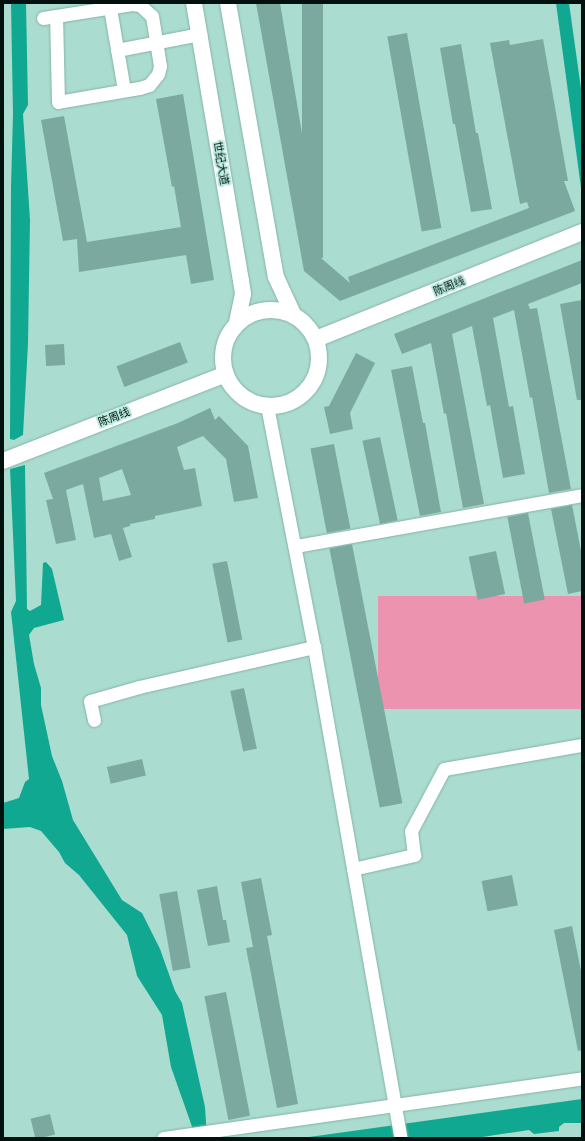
<!DOCTYPE html>
<html>
<head>
<meta charset="utf-8">
<style>
  body { margin:0 }
  #map { position:relative; width:585px; height:1141px; overflow:hidden; background:#abdcd0; font-family:"Crimson Pro","Noto Sans SC",serif }
  div>[style] { position:absolute }
  [style*='--x'] { left:calc(var(--x)*1px); top:calc(var(--y)*1px); width:calc(var(--w)*1px); rotate:calc(var(--a)*1deg) }
  .green>* { inset:0; background:#eb93af; transform-origin:0 0 }
  .water>* { inset:0; background:#11a892 }
  .building>* { inset:0; background:#7ba99f; transform-origin:0 0 }
  .roads { filter:drop-shadow(0 0 1px #84b3a8) drop-shadow(0 0 1px #84b3a8) }
  .minor>* { height:13px; margin:-6.5px; padding:0 6.5px; transform-origin:6.5px; border-radius:6.5px; background:#fff }
  .major>* { height:16px; margin:-8px; padding:0 8px; transform-origin:8px; border-radius:8px; background:#fff }
  .major>.ring { margin:-8px; padding:0; box-sizing:content-box; background:none; border:16px solid #fff; border-radius:50% }
  span { translate:-50% -50%; white-space:nowrap; text-align:center; line-height:1.15; -webkit-text-stroke:3.5px #b8e9dd; paint-order:stroke }
  .street-label { font-size:11px; color:#02110e }
  .frame { position:absolute; inset:0; border:4px solid #02110e; pointer-events:none }
</style>
</head>
<body>
<div id="map">
  <div class="green">
    <i style="left:582px;top:596px;width:113px;height:204px;rotate:90deg"></i>
  </div>
  <div class="water">
    <i style="clip-path:polygon(11px 3px,26px 3px,28px 105px,23px 114px,30px 220px,28px 344px,23px 435px,14px 440px,10px 439px,11px 187px,13px 114px)"></i>
    <i style="clip-path:polygon(556px 3px,569px 3px,582px 96px,582px 195px)"></i>
    <i style="clip-path:polygon(25px 465px,27px 609px,30px 611px,41px 605px,43px 563px,46px 562px,52px 569px,64px 620px,34px 628px,29px 635px,34px 664px,41px 688px,41px 705px,52px 756px,62px 781px,73px 820px,122px 900px,142px 913px,160px 949px,175px 991px,182px 1003px,205px 1107px,207px 1138px,196px 1138px,171px 1067px,162px 1015px,137px 976px,127px 935px,79px 875px,65px 863px,59px 852px,41px 831px,30px 827px,3px 829px,3px 803px,19px 798px,25px 782px,29px 779px,11px 612px,16px 601px,10px 469px)"></i>
    <i style="clip-path:polygon(582px 1099px,582px 1123px,564px 1123px,559px 1127px,559px 1131px,534px 1134px,529px 1130px,476px 1138px,302px 1138px)"></i>
  </div>
  <div class="building">
    <i style="clip-path:polygon(256px 3px,280px 3px,323px 258px,321px 258px,350px 283px,348px 277px,529px 208px,527px 202px,520px 204px,490px 43px,509px 40px,510px 45px,543px 39px,568px 181px,564px 181px,575px 211px,340px 301px,304px 271px)"></i>
    <i style="left:302px;top:3px;width:21px;height:254px"></i>
    <i style="left:407px;top:33px;width:198px;height:20px;rotate:80deg"></i>
    <i style="clip-path:polygon(461px 44px,476px 133px,478px 133px,492px 209px,471px 212px,455px 124px,453px 124px,440px 48px)"></i>
    <i style="clip-path:polygon(183px 94px,214px 280px,191px 284px,186px 255px,79px 272px,77px 239px,63px 241px,41px 120px,64px 116px,87px 242px,181px 227px,174px 186px,172px 187px,156px 99px)"></i>
    <i style="clip-path:polygon(582px 260px,582px 283px,528px 304px,530px 309px,537px 308px,571px 489px,549px 493px,532px 397px,530px 398px,514px 310px,493px 318px,509px 407px,513px 406px,525px 474px,503px 478px,490px 405px,487px 406px,472px 326px,452px 334px,484px 504px,463px 508px,446px 413px,444px 414px,431px 343px,402px 354px,394px 334px)"></i>
    <i style="clip-path:polygon(582px 300px,582px 400px,577px 400px,560px 304px)"></i>
    <i style="left:180px;top:342px;width:22px;height:68px;rotate:69deg"></i>
    <i style="left:64px;top:344px;width:21px;height:19px;rotate:87deg"></i>
    <i style="clip-path:polygon(356px 353px,375px 363px,350px 413px,353px 429px,330px 434px,324px 407px,329px 406px)"></i>
    <i style="clip-path:polygon(412px 366px,423px 423px,425px 423px,441px 512px,420px 516px,391px 370px)"></i>
    <i style="clip-path:polygon(evenodd,210px 408px,215px 420px,219px 416px,248px 446px,258px 498px,234px 502px,226px 459px,203px 436px,177px 447px,184px 470px,195px 468px,202px 506px,155px 516px,155px 519px,130px 524px,130px 526px,123px 528px,132px 557px,119px 561px,111px 534px,94px 538px,83px 484px,66px 490px,76px 540px,56px 544px,46px 500px,53px 499px,44px 473px,178px 423px,210px 408px,122px 469px,131px 495px,103px 501px,99px 478px,122px 469px)"></i>
    <i style="left:380px;top:437px;width:85px;height:18px;rotate:78deg"></i>
    <i style="left:334px;top:444px;width:86px;height:24px;rotate:79deg"></i>
    <i style="clip-path:polygon(572px 505px,582px 556px,582px 591px,568px 594px,551px 509px)"></i>
    <i style="left:528px;top:513px;width:88px;height:21px;rotate:79deg"></i>
    <i style="left:352px;top:544px;width:264px;height:23px;rotate:79deg"></i>
    <i style="left:496px;top:551px;width:44px;height:28px;rotate:78deg"></i>
    <i style="left:227px;top:561px;width:80px;height:15px;rotate:79deg"></i>
    <i style="left:244px;top:688px;width:62px;height:14px;rotate:78deg"></i>
    <i style="left:142px;top:759px;width:17px;height:36px;rotate:77deg"></i>
    <i style="left:512px;top:875px;width:31px;height:31px;rotate:79deg"></i>
    <i style="clip-path:polygon(261px 878px,272px 935px,267px 936px,298px 1104px,277px 1108px,246px 948px,253px 947px,241px 882px)"></i>
    <i style="clip-path:polygon(217px 886px,223px 920px,226px 920px,230px 942px,208px 946px,197px 890px)"></i>
    <i style="left:177px;top:891px;width:78px;height:18px;rotate:80deg"></i>
    <i style="clip-path:polygon(572px 926px,582px 976px,582px 1050px,578px 1051px,554px 930px)"></i>
    <i style="left:226px;top:992px;width:126px;height:22px;rotate:79deg"></i>
    <i style="left:50px;top:1114px;width:21px;height:20px;rotate:76deg"></i>
  </div>
  <div class="roads">
    <div class="minor">
      <i style="--x:110;--y:8;--w:83;--a:80.3"></i>
      <i style="--x:43;--y:18;--w:90;--a:-8.9"></i>
      <i style="--x:132;--y:4;--w:8;--a:7"></i>
      <i style="--x:140;--y:5;--w:16;--a:43"></i>
      <i style="--x:152;--y:16;--w:51;--a:80.9"></i>
      <i style="--x:160;--y:66;--w:8;--a:104"></i>
      <i style="--x:158;--y:74;--w:14;--a:129"></i>
      <i style="--x:149;--y:85;--w:10;--a:163"></i>
      <i style="--x:139;--y:88;--w:82;--a:170.2"></i>
      <i style="--x:58;--y:102;--w:86;--a:-91.3"></i>
      <i style="--x:117;--y:50;--w:85;--a:-10.9"></i>
      <i style="--x:267;--y:406;--w:246;--a:79"></i>
      <i style="--x:314;--y:647;--w:499;--a:80"></i>
      <i style="--x:296;--y:546;--w:291;--a:-10.1"></i>
      <i style="--x:94;--y:720;--w:19;--a:-102"></i>
      <i style="--x:90;--y:701;--w:51;--a:-15.9"></i>
      <i style="--x:139;--y:687;--w:180;--a:-12.9"></i>
      <i style="--x:353;--y:869;--w:63;--a:-12.9"></i>
      <i style="--x:414;--y:855;--w:24;--a:-97"></i>
      <i style="--x:411;--y:831;--w:70;--a:-62"></i>
      <i style="--x:444;--y:769;--w:140;--a:-9.9"></i>
      <i style="--x:163;--y:1138;--w:423;--a:-8.1"></i>
    </div>
    <div class="major">
      <i style="--x:194;--y:3;--w:282;--a:80.4"></i>
      <i style="--x:241;--y:281;--w:13;--a:81"></i>
      <i style="--x:243;--y:294;--w:30;--a:102"></i>
      <i style="--x:228;--y:3;--w:278;--a:80.1"></i>
      <i style="--x:276;--y:277;--w:41;--a:65.3"></i>
      <i class="ring" style="left:223px;top:310px;width:80px;height:80px"></i>
      <i style="--x:316;--y:339;--w:287;--a:-21.9"></i>
      <i style="--x:3;--y:461;--w:239;--a:-21.3"></i>
    </div>
  </div>
  <div class="street-label">
    <span style="left:221px;top:163px;rotate:80deg">世纪大道</span>
    <span style="left:449px;top:286px;rotate:-22deg">陈周线</span>
    <span style="left:114px;top:417px;rotate:-21deg">陈周线</span>
  </div>
  <div class="frame"></div>
</div>
</body>
</html>
